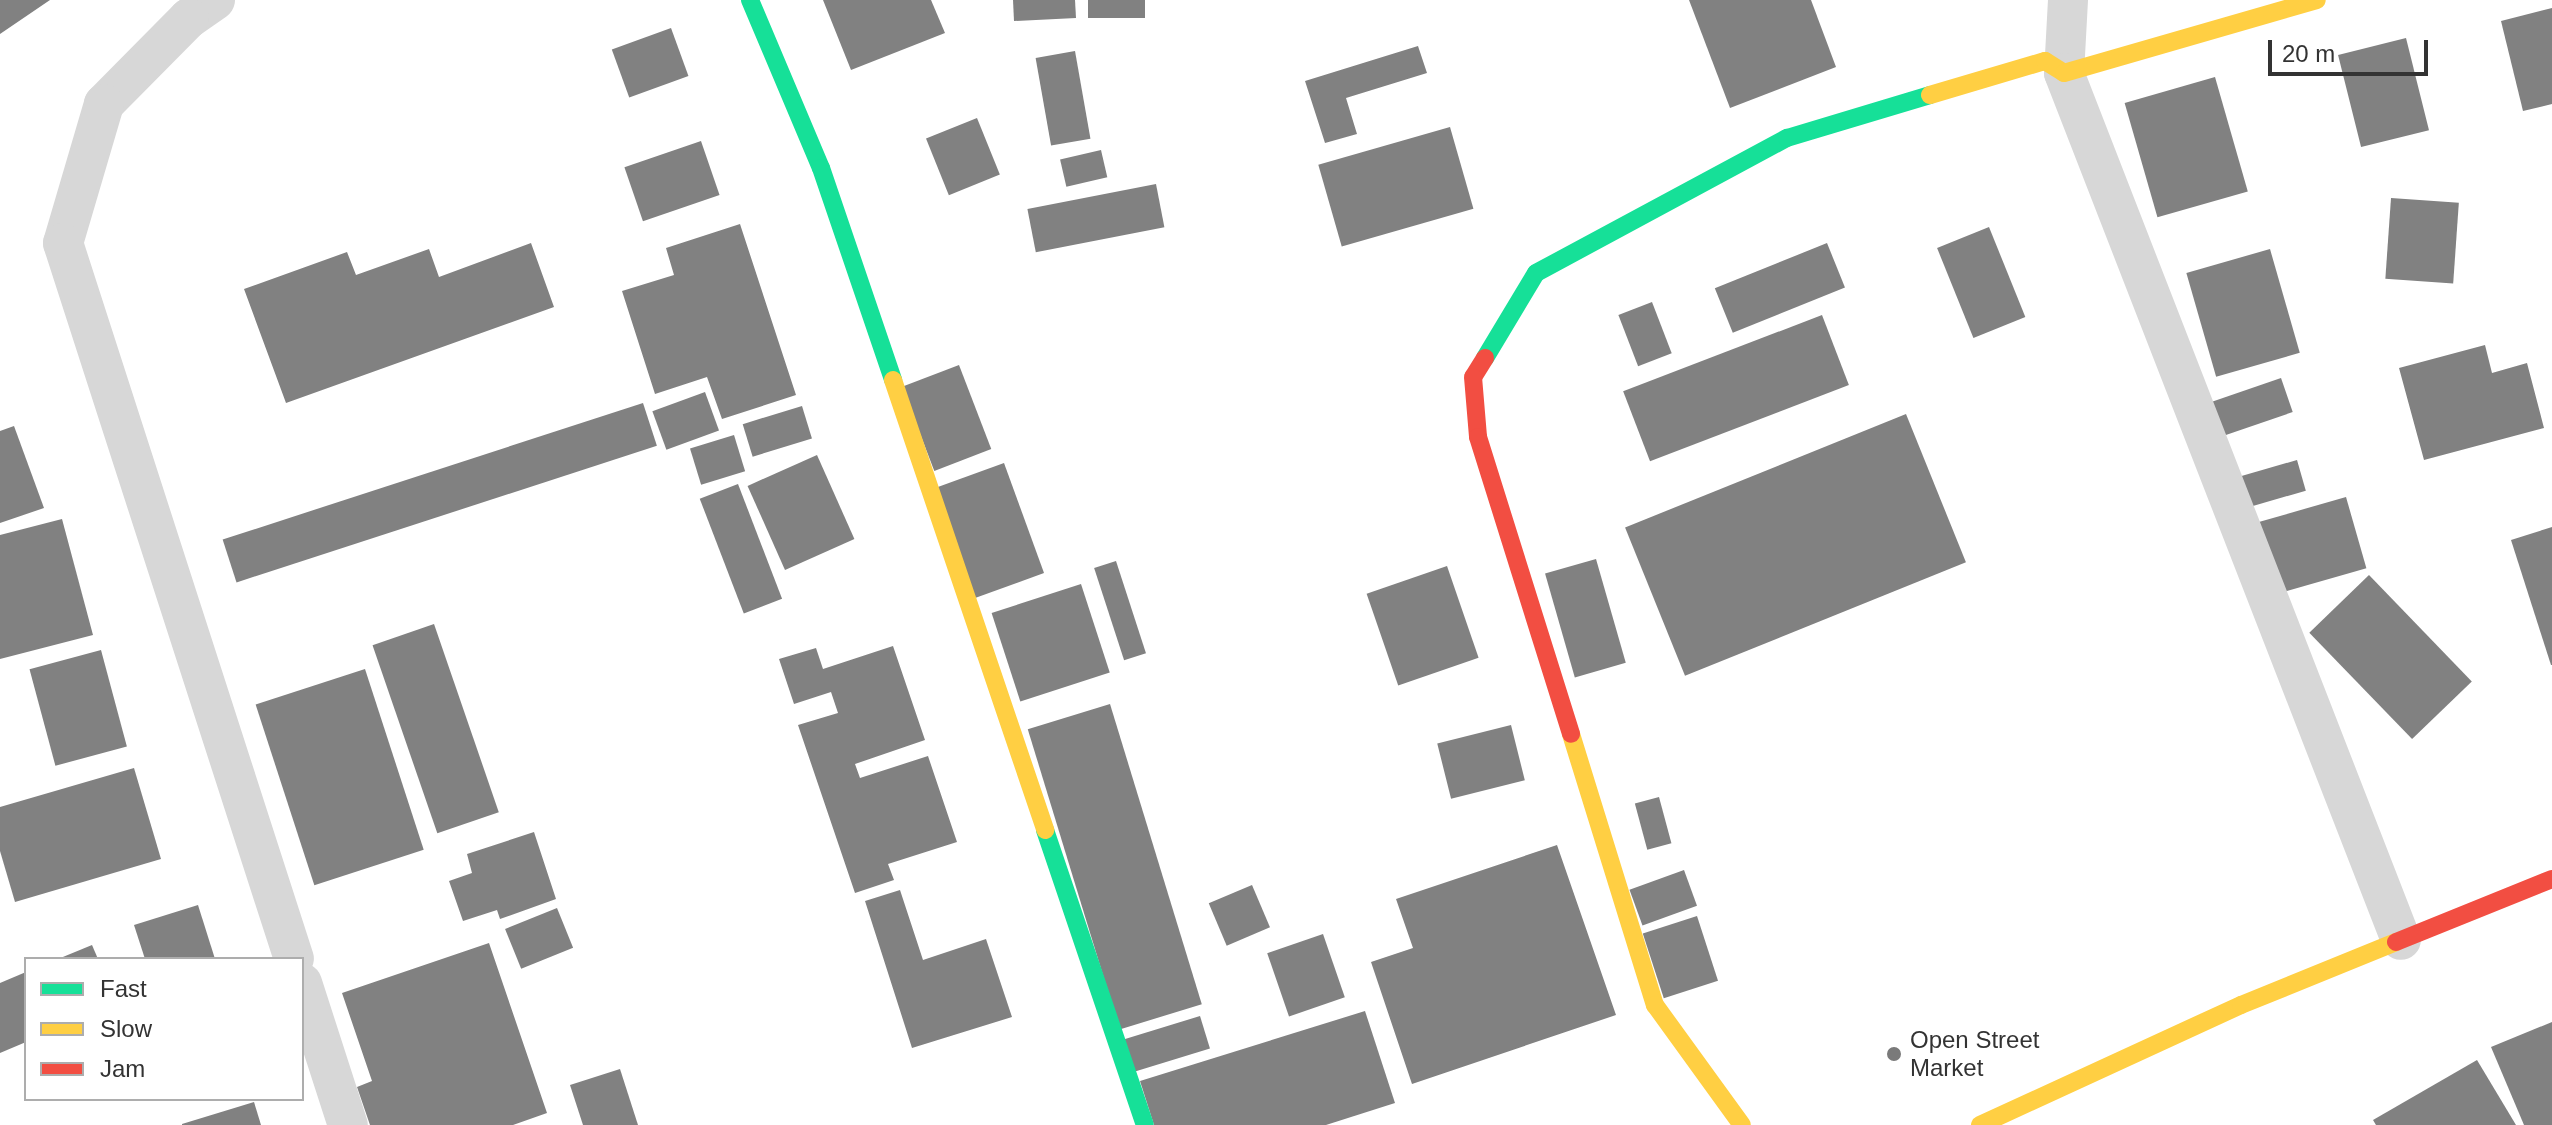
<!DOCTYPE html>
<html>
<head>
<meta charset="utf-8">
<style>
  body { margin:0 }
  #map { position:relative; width:2552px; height:1125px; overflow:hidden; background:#fff; font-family:Helvetica,sans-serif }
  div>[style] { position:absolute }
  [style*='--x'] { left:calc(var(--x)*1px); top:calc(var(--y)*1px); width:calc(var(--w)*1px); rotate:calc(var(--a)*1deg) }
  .building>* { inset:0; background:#818181; transform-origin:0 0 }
  .street>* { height:40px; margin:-20px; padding:0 20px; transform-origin:20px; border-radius:20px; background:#d7d7d7 }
  .fast>* { height:18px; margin:-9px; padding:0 9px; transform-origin:9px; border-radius:9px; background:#16e098 }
  .slow>* { height:18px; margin:-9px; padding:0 9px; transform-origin:9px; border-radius:9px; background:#ffcf43 }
  .jam>* { height:18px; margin:-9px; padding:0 9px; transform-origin:9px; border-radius:9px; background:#f24e42 }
  .dots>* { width:22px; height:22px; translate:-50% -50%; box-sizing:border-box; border:4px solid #fff; border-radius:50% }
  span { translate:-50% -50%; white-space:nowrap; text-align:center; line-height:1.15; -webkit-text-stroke:8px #fff; paint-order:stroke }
  .poi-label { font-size:24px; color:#333 }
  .left { translate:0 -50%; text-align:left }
  .legend { position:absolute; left:24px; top:957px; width:280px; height:144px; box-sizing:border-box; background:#fff; border:2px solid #adadad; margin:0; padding:10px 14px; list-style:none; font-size:24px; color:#333 }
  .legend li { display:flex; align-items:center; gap:16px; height:40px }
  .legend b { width:40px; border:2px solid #adadad }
  .scale { position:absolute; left:2268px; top:40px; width:160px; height:36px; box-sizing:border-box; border:4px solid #333; border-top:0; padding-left:10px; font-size:24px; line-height:28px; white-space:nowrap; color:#333; -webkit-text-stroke:6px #fff; paint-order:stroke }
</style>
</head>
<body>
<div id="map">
  <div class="building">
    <i style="clip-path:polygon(0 0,50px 0,0 34px)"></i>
    <i style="clip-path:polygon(823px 0,931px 0,945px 33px,851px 70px)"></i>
    <i style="clip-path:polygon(1013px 0,1075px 0,1076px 18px,1014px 21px)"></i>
    <i style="left:1088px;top:0;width:57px;height:18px"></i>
    <i style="clip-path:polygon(1689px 0,1811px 0,1836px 67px,1730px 108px)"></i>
    <i style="clip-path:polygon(2552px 8px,2552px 104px,2523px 111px,2501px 21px)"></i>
    <i style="left:671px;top:28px;width:51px;height:63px;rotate:70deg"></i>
    <i style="left:2406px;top:38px;width:95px;height:70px;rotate:76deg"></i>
    <i style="clip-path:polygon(1418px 46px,1427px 73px,1346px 98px,1357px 134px,1325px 143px,1305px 81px)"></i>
    <i style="left:1075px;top:51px;width:89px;height:40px;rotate:80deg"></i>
    <i style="left:2215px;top:77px;width:119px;height:94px;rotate:74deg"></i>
    <i style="left:977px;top:118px;width:61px;height:55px;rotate:68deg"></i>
    <i style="left:1450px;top:127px;width:85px;height:137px;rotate:74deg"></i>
    <i style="left:701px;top:141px;width:57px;height:81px;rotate:71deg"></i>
    <i style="left:1101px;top:150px;width:28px;height:42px;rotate:77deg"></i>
    <i style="left:1156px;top:184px;width:44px;height:131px;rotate:79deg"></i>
    <i style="left:2391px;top:198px;width:68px;height:81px;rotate:4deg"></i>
    <i style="clip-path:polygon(740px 224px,796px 395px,722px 419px,707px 377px,655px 394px,622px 291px,674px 275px,666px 248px)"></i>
    <i style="left:1989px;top:227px;width:97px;height:56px;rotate:68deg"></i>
    <i style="clip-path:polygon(531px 243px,554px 307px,286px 403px,244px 289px,347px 252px,356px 275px,429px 249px,439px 277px)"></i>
    <i style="left:1827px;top:243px;width:48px;height:121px;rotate:68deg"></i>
    <i style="left:2270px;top:249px;width:108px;height:87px;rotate:74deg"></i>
    <i style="left:1652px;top:302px;width:55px;height:36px;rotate:69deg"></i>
    <i style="left:1822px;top:315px;width:75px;height:213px;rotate:69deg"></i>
    <i style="clip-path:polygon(2485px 345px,2492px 373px,2527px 363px,2544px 428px,2424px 460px,2399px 368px)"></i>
    <i style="left:959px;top:365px;width:90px;height:61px;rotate:69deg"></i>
    <i style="left:2281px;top:378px;width:36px;height:73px;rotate:71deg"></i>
    <i style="left:705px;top:392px;width:41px;height:56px;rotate:70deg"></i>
    <i style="left:643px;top:403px;width:45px;height:442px;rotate:72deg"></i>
    <i style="left:802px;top:406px;width:34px;height:62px;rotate:73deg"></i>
    <i style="left:1906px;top:414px;width:160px;height:303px;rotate:68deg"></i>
    <i style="clip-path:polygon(14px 426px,44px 508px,0 523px,0 431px)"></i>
    <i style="left:734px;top:435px;width:38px;height:46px;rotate:73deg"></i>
    <i style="left:817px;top:455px;width:92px;height:76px;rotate:66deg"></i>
    <i style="left:2297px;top:460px;width:32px;height:64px;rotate:74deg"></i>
    <i style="left:1004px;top:463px;width:117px;height:77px;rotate:70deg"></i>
    <i style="left:738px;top:484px;width:123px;height:41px;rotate:69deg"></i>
    <i style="left:2346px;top:497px;width:74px;height:98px;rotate:74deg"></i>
    <i style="clip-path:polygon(62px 519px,93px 635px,0 659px,0 535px)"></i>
    <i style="clip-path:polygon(2552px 527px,2552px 665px,2551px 665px,2511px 540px)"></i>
    <i style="left:1596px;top:559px;width:108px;height:53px;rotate:74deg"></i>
    <i style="left:1116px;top:561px;width:97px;height:23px;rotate:72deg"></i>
    <i style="left:1447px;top:566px;width:97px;height:85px;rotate:71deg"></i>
    <i style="left:2369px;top:575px;width:148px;height:83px;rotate:46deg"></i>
    <i style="left:1081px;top:584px;width:93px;height:94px;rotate:72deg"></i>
    <i style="left:434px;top:624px;width:199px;height:65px;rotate:71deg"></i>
    <i style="clip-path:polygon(893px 646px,925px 740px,855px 764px,860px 778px,928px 756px,957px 842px,888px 864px,894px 880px,855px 893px,798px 725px,838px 713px,831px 692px,794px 704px,779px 659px,816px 648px,823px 669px)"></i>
    <i style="left:101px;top:650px;width:100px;height:74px;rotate:75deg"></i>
    <i style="left:365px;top:669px;width:190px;height:115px;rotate:72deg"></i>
    <i style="left:1110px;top:704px;width:314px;height:86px;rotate:73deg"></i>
    <i style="left:1511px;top:725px;width:57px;height:76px;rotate:76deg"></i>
    <i style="clip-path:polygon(134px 768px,161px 859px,15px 902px,0 851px,0 807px)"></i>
    <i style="left:1659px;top:797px;width:48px;height:25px;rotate:75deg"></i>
    <i style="clip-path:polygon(534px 832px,556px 899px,500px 919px,497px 910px,463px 921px,449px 881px,472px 873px,467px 854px)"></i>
    <i style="clip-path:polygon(1557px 845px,1616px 1015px,1412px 1084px,1371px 962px,1413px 948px,1396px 899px)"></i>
    <i style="left:1684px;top:870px;width:38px;height:58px;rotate:70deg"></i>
    <i style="left:1252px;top:885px;width:46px;height:47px;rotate:67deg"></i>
    <i style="clip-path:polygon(900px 890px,923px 960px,986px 939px,1012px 1017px,912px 1048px,865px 901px)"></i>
    <i style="clip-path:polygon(198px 905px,215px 959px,145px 959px,134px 925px)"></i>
    <i style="left:557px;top:908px;width:43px;height:56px;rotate:68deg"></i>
    <i style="left:1697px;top:916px;width:68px;height:57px;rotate:72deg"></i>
    <i style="left:1323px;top:934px;width:67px;height:59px;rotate:71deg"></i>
    <i style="clip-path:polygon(489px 943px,547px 1113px,513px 1125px,370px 1125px,357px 1087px,372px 1081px,342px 993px)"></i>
    <i style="clip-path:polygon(92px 945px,98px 959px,58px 959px)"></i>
    <i style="clip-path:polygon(26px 972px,26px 1042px,0 1053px,0 983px)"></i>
    <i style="clip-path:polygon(1365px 1011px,1395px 1103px,1326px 1125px,1154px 1125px,1140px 1081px)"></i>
    <i style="left:1200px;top:1016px;width:34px;height:80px;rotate:73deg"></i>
    <i style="clip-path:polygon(2552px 1022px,2552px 1125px,2524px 1125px,2491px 1047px)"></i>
    <i style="clip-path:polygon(2477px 1060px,2516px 1125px,2376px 1125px,2373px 1120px)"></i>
    <i style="clip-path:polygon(620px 1069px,638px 1125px,583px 1125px,570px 1085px)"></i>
    <i style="clip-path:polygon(254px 1102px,261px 1125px,182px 1125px,182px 1124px)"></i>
  </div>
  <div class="street">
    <i style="--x:215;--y:0;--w:32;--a:145"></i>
    <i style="--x:189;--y:18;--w:121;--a:134.7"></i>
    <i style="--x:104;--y:104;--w:145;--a:106.4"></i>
    <i style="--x:63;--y:243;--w:752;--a:72.12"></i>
    <i style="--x:2068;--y:0;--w:73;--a:93.1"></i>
    <i style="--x:2064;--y:73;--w:930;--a:68.76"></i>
    <i style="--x:302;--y:983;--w:149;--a:72.1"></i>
  </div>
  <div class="fast">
    <i style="--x:750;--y:0;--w:182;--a:67.1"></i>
    <i style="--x:821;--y:168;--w:224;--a:71.2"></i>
    <i style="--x:1485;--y:358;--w:99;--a:-59"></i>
    <i style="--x:1536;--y:273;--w:285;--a:-28.3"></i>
    <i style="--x:1787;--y:138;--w:149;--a:-16.7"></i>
    <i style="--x:1045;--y:830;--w:311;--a:71.3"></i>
  </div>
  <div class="slow">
    <i style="--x:1930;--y:95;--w:120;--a:-16.5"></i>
    <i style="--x:2045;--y:61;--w:22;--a:32"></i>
    <i style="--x:2064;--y:73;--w:263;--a:-16.1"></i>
    <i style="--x:893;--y:380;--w:475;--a:71.3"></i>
    <i style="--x:1571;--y:734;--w:284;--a:72.8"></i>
    <i style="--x:1655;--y:1005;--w:148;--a:54.1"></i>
    <i style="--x:1980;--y:1125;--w:287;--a:-24.7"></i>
    <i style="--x:2241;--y:1005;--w:167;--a:-22.1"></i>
  </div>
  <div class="jam">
    <i style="--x:1485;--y:358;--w:22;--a:122"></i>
    <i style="--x:1473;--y:377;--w:60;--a:85.2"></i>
    <i style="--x:1478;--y:437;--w:311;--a:72.6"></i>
    <i style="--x:2396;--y:942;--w:168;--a:-22"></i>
  </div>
  <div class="dots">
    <i style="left:1894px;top:1054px;background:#7a7a7a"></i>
  </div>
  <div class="poi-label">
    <span class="left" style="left:1910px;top:1054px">Open Street<br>Market</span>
  </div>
  <ul class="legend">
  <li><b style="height:10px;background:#16e098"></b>Fast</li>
  <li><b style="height:10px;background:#ffcf43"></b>Slow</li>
  <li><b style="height:10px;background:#f24e42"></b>Jam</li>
  </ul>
  <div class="scale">20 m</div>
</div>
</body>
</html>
